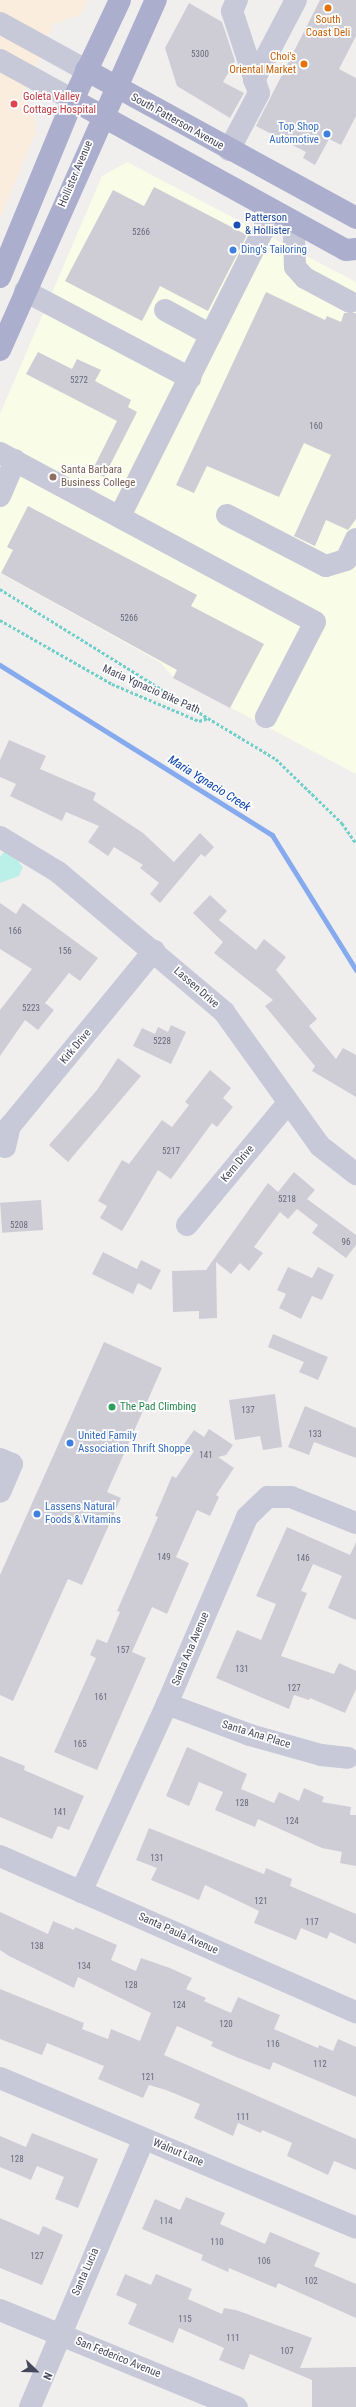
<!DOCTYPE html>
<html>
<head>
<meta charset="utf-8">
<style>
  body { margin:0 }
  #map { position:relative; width:356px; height:2407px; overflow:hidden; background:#f0efee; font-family:"Roboto Condensed",sans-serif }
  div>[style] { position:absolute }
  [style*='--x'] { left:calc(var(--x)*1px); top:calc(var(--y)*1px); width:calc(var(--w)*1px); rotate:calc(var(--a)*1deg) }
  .commercial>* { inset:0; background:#f9fce6 }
  .medical>* { inset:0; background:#fbeddd }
  .green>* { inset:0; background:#baf0e7 }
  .stream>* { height:5px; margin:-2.5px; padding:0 2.5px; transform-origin:2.5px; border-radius:2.5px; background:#86aaee }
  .building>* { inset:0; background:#cecdd6; transform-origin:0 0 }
  .path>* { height:2.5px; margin-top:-1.25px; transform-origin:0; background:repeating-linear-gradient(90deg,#71cfca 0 3px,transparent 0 5px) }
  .minor>* { height:22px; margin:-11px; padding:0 11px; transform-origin:11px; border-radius:11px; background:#c7c8d8 }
  .major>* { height:22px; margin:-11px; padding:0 11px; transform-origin:11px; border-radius:11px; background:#acaece }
  .dots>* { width:11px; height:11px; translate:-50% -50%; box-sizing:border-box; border:2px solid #fff; border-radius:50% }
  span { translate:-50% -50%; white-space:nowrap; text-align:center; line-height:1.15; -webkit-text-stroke:3.5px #fff; paint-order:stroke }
  .number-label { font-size:9px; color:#67687a }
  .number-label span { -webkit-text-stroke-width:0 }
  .food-label { font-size:11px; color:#c56008 }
  .right { translate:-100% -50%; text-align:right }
  .health-label { font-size:11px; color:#be3a42 }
  .left { translate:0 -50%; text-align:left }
  .street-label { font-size:11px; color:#45475c }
  .shop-label { font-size:11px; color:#366cbe }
  .transit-label { font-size:11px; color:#164399 }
  .education-label { font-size:11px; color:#785e54 }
  .leisure-label { font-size:11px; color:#27864d }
  .water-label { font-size:12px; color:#0841ac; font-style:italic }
  .north { position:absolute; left:16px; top:2351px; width:40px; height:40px; -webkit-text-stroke:3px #fff; paint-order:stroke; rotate:113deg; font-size:11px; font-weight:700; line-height:16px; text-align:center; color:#45475c }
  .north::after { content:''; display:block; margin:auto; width:14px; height:18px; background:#45475c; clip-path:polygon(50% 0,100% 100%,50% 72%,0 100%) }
</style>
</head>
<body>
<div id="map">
  <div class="commercial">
    <i style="clip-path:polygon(127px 162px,356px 282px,356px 774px,173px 677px,160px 662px,0 573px,0 414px,102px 176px)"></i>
  </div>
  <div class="medical">
    <i style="clip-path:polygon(0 0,88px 0,81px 15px,53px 24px,24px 96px,33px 112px,36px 132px,0 219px)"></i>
  </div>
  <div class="green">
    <i style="clip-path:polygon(5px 851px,21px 858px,19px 863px,23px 867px,19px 876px,0 883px,0 857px)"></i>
  </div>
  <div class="stream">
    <i style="--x:0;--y:665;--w:321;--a:32"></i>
    <i style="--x:272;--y:835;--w:159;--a:58.1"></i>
  </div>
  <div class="building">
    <i style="clip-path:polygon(320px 0,356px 0,356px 36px,339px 69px,356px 78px,356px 116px,341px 145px,329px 139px,315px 165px,303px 158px,306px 152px,256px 126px)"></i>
    <i style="clip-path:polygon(189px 3px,222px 22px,235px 61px,223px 82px,244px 93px,230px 118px,177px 86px,165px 48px)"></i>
    <i style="clip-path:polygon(154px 187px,247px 235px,208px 311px,160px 286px,142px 321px,65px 281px,113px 190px,144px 206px)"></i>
    <i style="clip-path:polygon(266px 292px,325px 320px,327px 316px,341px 322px,344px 313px,356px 313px,356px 519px,348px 530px,326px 520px,315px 546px,294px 536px,331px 455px,304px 443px,279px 497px,207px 466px,194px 493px,176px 485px)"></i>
    <i style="clip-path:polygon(38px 352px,72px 369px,77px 359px,101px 370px,95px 381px,131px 400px,128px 407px,137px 412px,104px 477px,92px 471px,117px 421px,26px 374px)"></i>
    <i style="clip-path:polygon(28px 506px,197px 595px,191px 606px,264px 644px,230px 708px,173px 678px,177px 670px,1px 573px,13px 550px,7px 547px)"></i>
    <i style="clip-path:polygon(9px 740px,46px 756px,40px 769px,96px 793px,93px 800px,143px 833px,174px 862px,200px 833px,214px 847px,205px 857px,201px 854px,160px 903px,150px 894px,159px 883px,140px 868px,143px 865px,114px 847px,108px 856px,88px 842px,99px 826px,66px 812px,62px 821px,10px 796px,16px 784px,0 777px,0 760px)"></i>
    <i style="clip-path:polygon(210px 895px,227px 911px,219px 920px,256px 950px,264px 939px,286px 957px,276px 970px,317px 1019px,309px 1026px,336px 1059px,343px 1048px,356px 1055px,356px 1097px,312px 1071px,315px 1066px,265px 1006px,273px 1000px,214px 953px,223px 942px,193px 913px)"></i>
    <i style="clip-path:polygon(0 903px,16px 914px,23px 903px,98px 958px,80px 981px,69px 973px,45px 1003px,54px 1010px,38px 1030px,25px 1020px,0 1056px,0 1010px,32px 969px,0 949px)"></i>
    <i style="clip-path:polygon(171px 1025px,186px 1032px,171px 1064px,133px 1046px,142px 1028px,155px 1034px,158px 1027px,168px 1032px)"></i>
    <i style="clip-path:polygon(118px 1058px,141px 1076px,68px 1162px,49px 1145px,97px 1090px)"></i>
    <i style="clip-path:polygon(210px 1070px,231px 1088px,223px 1098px,233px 1107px,217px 1127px,212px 1123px,171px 1179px,158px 1170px,122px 1231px,100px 1218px,107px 1206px,98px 1201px,122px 1160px,129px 1164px,162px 1120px,172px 1127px,189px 1105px,185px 1102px)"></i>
    <i style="clip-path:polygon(294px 1172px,315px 1190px,307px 1199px,356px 1235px,356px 1245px,346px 1258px,312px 1233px,318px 1225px,297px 1209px,288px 1219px,280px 1212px,254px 1247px,263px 1253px,249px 1271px,240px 1263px,231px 1274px,216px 1262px,217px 1318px,199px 1319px,199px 1311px,173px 1312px,172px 1271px,206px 1270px,268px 1183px,278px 1192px)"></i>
    <i style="left:41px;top:1200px;width:30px;height:41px;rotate:86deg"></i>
    <i style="clip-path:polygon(103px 1252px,137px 1269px,141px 1260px,161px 1270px,151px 1290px,138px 1283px,133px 1294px,92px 1274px)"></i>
    <i style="clip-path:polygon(288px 1267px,312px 1278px,318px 1267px,334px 1275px,322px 1300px,312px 1296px,301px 1319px,279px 1308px,286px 1294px,277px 1290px)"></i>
    <i style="clip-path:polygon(273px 1334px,328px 1357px,318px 1380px,299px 1372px,304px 1362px,268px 1347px)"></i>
    <i style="clip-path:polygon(104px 1342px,162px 1368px,107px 1492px,121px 1498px,82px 1585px,68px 1579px,13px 1701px,0 1695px,0 1575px)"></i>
    <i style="clip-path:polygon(275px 1394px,282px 1447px,263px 1450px,260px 1436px,235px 1440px,229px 1400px)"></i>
    <i style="clip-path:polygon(305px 1406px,356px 1428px,356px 1458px,314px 1442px,309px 1455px,288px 1447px)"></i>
    <i style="clip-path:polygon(209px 1429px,233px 1445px,226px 1455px,218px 1457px,234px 1468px,216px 1495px,219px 1497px,210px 1516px,197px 1510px,188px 1530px,176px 1557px,189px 1563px,167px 1614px,152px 1607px,132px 1652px,146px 1658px,97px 1770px,54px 1752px,96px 1658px,90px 1655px,97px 1639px,107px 1643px,120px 1612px,117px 1611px,158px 1517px,155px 1516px,172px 1476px,176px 1478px,194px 1451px,184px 1444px,194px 1430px,204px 1437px)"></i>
    <i style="clip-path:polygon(287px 1527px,350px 1555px,356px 1542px,356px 1620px,328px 1608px,342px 1576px,313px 1564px,301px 1591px,307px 1593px,281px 1656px,334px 1674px,339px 1663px,356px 1671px,356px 1689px,345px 1713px,310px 1698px,309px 1700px,294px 1695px,289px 1709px,216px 1678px,237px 1630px,261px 1640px,276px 1604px,256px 1596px)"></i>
    <i style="clip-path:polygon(187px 1747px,247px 1774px,241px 1789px,274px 1803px,279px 1792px,299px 1801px,304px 1788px,324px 1797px,322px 1802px,351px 1807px,350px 1815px,356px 1815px,356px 1866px,340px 1863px,342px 1852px,322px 1848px,258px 1819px,255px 1827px,215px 1810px,223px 1792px,199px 1782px,189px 1806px,166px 1796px)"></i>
    <i style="clip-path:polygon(0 1756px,25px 1766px,24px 1770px,84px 1796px,69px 1830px,58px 1826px,52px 1839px,0 1817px)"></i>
    <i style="clip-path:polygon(149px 1828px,264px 1874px,266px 1868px,292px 1879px,290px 1886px,356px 1914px,356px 1944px,330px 1932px,327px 1939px,301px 1928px,296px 1940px,254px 1923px,259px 1911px,205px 1885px,199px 1900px,151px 1880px,157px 1868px,136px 1860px)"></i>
    <i style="clip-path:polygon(0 1912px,48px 1934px,53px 1921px,74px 1930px,75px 1927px,117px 1945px,111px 1960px,136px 1971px,141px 1958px,170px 1968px,192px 1978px,186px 1989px,206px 1998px,204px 2001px,231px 2013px,238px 1997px,265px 2009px,280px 2015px,274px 2029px,318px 2048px,319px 2045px,333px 2051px,338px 2039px,356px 2047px,356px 2097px,273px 2062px,270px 2070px,236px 2057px,211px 2046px,213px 2042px,177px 2026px,164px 2055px,356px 2139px,356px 2170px,334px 2161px,328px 2175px,287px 2156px,292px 2143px,262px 2130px,261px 2133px,238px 2123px,233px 2136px,194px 2118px,200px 2104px,166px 2090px,149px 2085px,143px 2098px,98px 2079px,104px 2066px,47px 2043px,42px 2055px,0 2039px,0 1989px,84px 2023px,82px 2029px,108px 2039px,111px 2029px,140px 2041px,151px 2013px,78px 1977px,74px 1988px,9px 1956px,0 1950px)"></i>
    <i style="clip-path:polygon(32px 2133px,98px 2159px,78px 2208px,55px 2199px,64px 2177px,37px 2166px,31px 2180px,0 2167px,0 2136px,26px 2147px)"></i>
    <i style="clip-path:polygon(186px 2197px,225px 2213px,220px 2224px,265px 2244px,270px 2232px,320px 2253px,314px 2266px,356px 2284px,356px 2318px,278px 2283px,276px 2288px,229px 2268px,228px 2272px,201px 2260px,203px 2255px,142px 2229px,155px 2199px,180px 2210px)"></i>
    <i style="clip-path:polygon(0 2218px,39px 2235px,43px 2226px,63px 2235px,42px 2285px,0 2268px)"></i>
    <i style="clip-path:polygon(125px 2274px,151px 2285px,156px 2274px,192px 2289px,188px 2299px,222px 2314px,224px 2308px,236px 2310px,312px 2338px,300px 2368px,356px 2367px,356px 2407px,312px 2407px,312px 2380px,250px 2354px,244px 2370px,219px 2360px,224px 2348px,179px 2328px,173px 2343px,128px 2324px,137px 2304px,116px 2295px)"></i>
  </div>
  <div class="path">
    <i style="--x:0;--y:589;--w:245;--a:31.8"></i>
    <i style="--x:0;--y:620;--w:129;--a:29.7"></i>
    <i style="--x:112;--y:684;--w:95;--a:23"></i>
    <i style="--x:199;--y:721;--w:9;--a:-18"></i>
    <i style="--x:208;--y:718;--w:79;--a:31.1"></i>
    <i style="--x:276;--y:759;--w:92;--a:44.1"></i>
    <i style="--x:342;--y:823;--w:24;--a:55"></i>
  </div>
  <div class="minor">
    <i style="--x:0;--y:23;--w:98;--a:28.7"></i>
    <i style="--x:0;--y:60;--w:83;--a:28.7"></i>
    <i style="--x:254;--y:80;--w:90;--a:-62.3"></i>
    <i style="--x:229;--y:150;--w:64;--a:-62.2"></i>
    <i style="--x:259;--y:93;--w:86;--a:-108.2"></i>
    <i style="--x:232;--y:11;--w:12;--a:-66"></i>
    <i style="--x:299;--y:225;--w:15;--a:110"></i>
    <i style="--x:294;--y:239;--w:28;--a:88"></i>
    <i style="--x:295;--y:267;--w:15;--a:48"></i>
    <i style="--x:305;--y:278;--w:51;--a:28.1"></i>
    <i style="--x:25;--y:291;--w:187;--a:27.8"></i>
    <i style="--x:165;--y:310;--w:52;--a:28.5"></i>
    <i style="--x:0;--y:453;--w:357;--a:28.2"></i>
    <i style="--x:315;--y:622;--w:107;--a:117.3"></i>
    <i style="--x:0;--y:496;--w:39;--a:-67"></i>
    <i style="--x:227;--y:515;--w:111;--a:27.3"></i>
    <i style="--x:326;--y:566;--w:21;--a:-17"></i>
    <i style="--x:346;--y:560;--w:23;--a:-65"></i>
    <i style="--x:120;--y:516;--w:341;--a:-63.4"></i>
    <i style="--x:0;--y:837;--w:68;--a:31.1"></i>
    <i style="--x:58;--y:872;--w:217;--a:40.1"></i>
    <i style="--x:224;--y:1012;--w:165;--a:54.4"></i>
    <i style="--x:320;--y:1146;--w:46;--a:37.9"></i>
    <i style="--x:5;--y:1147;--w:22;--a:-77"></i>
    <i style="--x:10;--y:1126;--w:227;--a:-50.6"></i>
    <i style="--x:187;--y:1225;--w:158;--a:-50.4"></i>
    <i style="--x:0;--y:1459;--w:13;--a:23"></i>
    <i style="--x:12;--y:1464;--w:30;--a:113"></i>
    <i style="--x:167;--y:1704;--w:89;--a:20.5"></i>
    <i style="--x:250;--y:1735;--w:74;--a:15.7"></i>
    <i style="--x:321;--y:1755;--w:27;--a:6"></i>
    <i style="--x:0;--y:1856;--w:389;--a:23.7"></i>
    <i style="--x:81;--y:1892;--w:207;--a:-65.4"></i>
    <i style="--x:167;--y:1704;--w:203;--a:-66.8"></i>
    <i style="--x:247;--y:1517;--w:29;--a:-44"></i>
    <i style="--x:268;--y:1497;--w:23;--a:0"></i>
    <i style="--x:291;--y:1497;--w:70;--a:21.8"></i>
    <i style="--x:0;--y:2078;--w:386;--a:22.8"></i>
    <i style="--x:0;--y:2310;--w:256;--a:22.3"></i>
    <i style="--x:30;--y:2407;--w:291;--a:-67"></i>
  </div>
  <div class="major">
    <i style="--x:86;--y:70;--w:308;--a:28.7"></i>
    <i style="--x:73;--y:100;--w:311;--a:28.8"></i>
    <i style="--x:346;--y:250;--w:10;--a:-6"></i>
    <i style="--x:0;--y:277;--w:191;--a:-67.6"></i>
    <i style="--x:73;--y:100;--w:110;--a:-64.8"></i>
    <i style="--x:0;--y:350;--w:383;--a:-66"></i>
  </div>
  <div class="dots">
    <i style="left:328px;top:8px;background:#e8710a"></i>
    <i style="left:304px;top:64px;background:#e8710a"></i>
    <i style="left:14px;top:104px;background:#e0444e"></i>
    <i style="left:327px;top:134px;background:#3f7fe0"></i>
    <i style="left:237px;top:225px;background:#1a4fb4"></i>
    <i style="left:233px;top:250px;background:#3f7fe0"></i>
    <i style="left:53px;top:477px;background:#8d6e63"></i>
    <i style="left:112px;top:1407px;background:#2e9e5b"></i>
    <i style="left:70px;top:1443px;background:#3f7fe0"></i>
    <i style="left:37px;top:1514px;background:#3f7fe0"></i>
  </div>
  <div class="number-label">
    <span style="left:200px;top:54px">5300</span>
    <span style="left:141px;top:232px">5266</span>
    <span style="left:79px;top:380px">5272</span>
    <span style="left:316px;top:426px">160</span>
    <span style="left:129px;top:618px">5266</span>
    <span style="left:15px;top:931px">166</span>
    <span style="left:65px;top:951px">156</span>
    <span style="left:31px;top:1008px">5223</span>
    <span style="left:162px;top:1041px">5228</span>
    <span style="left:171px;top:1151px">5217</span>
    <span style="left:287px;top:1199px">5218</span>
    <span style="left:19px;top:1225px">5208</span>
    <span style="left:346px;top:1242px">96</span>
    <span style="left:248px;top:1410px">137</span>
    <span style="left:315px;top:1434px">133</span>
    <span style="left:206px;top:1455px">141</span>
    <span style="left:164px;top:1557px">149</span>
    <span style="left:303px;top:1558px">146</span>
    <span style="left:123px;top:1650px">157</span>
    <span style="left:242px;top:1669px">131</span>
    <span style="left:294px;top:1688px">127</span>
    <span style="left:101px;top:1697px">161</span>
    <span style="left:80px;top:1744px">165</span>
    <span style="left:242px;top:1803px">128</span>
    <span style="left:60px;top:1812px">141</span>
    <span style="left:292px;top:1821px">124</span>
    <span style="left:157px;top:1858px">131</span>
    <span style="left:261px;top:1901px">121</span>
    <span style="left:312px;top:1922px">117</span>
    <span style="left:37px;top:1946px">138</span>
    <span style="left:84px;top:1966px">134</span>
    <span style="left:131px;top:1985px">128</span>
    <span style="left:179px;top:2005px">124</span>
    <span style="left:226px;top:2024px">120</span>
    <span style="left:273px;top:2044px">116</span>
    <span style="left:320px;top:2064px">112</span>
    <span style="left:148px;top:2077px">121</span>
    <span style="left:243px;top:2117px">111</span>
    <span style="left:17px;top:2159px">128</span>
    <span style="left:166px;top:2221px">114</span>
    <span style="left:217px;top:2242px">110</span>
    <span style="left:37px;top:2256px">127</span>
    <span style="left:264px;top:2261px">106</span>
    <span style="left:311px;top:2281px">102</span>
    <span style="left:185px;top:2319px">115</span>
    <span style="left:233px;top:2338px">111</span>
    <span style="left:287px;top:2351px">107</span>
  </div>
  <div class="food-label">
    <span style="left:328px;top:27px">South<br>Coast Deli</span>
    <span class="right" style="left:296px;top:64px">Choi's<br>Oriental Market</span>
  </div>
  <div class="health-label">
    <span class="left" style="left:23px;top:104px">Goleta Valley<br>Cottage Hospital</span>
  </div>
  <div class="street-label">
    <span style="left:177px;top:122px;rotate:29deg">South Patterson Avenue</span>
    <span style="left:76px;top:174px;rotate:-67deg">Hollister Avenue</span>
    <span style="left:151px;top:690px;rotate:24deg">Maria Ygnacio Bike Path</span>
    <span style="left:196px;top:988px;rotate:41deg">Lassen Drive</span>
    <span style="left:76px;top:1047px;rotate:-50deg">Kirk Drive</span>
    <span style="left:238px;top:1164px;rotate:-50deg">Kern Drive</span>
    <span style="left:191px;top:1649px;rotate:-67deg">Santa Ana Avenue</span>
    <span style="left:256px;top:1735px;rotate:17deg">Santa Ana Place</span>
    <span style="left:178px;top:1934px;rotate:24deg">Santa Paula Avenue</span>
    <span style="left:178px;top:2153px;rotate:23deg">Walnut Lane</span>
    <span style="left:86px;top:2272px;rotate:-66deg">Santa Lucia</span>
    <span style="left:118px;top:2358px;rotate:22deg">San Federico Avenue</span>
  </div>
  <div class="shop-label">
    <span class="right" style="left:319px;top:134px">Top Shop<br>Automotive</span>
    <span class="left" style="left:241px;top:250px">Ding's Tailoring</span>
    <span class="left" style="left:78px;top:1443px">United Family<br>Association Thrift Shoppe</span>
    <span class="left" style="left:45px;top:1514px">Lassens Natural<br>Foods &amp; Vitamins</span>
  </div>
  <div class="transit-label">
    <span class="left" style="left:245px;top:225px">Patterson<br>&amp; Hollister</span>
  </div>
  <div class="education-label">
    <span class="left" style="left:61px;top:477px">Santa Barbara<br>Business College</span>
  </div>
  <div class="leisure-label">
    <span class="left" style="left:120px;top:1407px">The Pad Climbing</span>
  </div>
  <div class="water-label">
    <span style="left:209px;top:784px;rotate:32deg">Maria Ygnacio Creek</span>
  </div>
  <div class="north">N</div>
</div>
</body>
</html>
